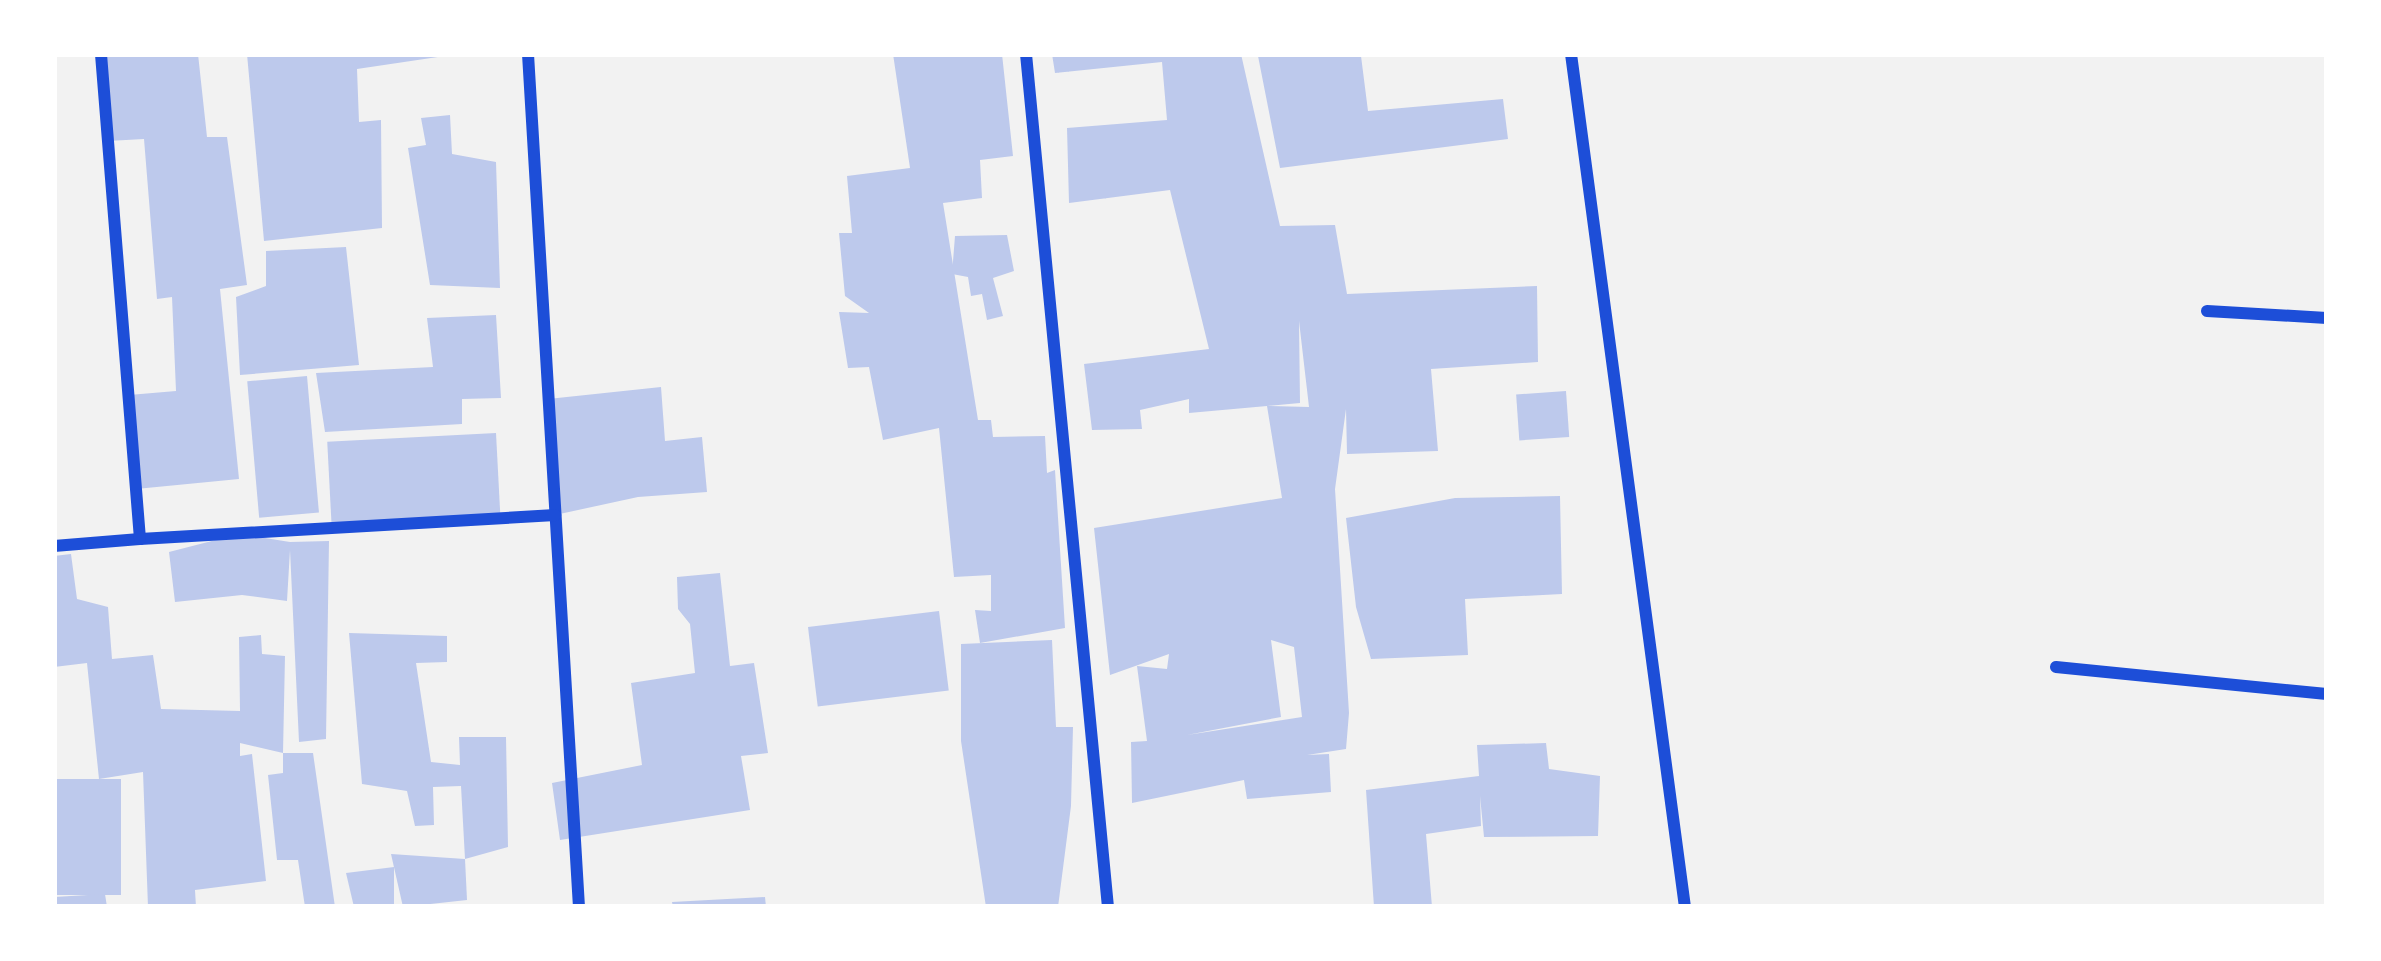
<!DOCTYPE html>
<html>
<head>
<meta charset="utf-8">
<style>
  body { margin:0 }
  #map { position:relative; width:2381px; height:961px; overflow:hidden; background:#f2f2f2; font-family:Manrope,sans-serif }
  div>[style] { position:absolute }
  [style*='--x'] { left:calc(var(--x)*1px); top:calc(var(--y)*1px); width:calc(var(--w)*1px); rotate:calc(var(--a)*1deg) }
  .building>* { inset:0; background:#bdc9ec; transform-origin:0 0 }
  .minor>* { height:12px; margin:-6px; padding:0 6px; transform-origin:6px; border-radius:6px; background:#1d4ed8 }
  span { translate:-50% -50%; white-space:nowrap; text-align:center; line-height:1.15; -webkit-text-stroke:10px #fff; paint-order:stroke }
  .frame { position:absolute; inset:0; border:57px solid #fff; pointer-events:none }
</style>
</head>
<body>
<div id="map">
  <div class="building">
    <i style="clip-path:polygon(101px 54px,198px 54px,207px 137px,227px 137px,247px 285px,220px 289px,239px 479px,136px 489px,129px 395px,176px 391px,172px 297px,157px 299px,144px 139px,108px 141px)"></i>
    <i style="clip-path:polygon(247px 54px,458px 54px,357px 69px,359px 122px,381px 120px,382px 228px,264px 241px)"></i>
    <i style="clip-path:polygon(893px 54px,1002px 54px,1013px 156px,980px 160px,982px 198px,943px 203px,978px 420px,991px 420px,993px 437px,1045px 436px,1047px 473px,1055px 470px,1065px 628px,980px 643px,975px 610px,991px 611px,991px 575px,954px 577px,939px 428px,883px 440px,869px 367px,848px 368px,839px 312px,869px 313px,845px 296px,839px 233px,852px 233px,847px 176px,910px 168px)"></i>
    <i style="clip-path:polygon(evenodd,1052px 54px,1241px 54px,1280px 226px,1335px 225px,1347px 294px,1537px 286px,1538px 362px,1431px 369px,1438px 451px,1347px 454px,1346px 409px,1335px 489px,1349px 713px,1346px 749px,1307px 755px,1329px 754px,1331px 792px,1247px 799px,1244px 780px,1132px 803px,1131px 742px,1147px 741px,1137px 666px,1167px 669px,1169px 654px,1110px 675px,1094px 528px,1282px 498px,1267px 406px,1189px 413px,1189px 399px,1140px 410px,1142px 429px,1092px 430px,1084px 364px,1209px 349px,1170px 190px,1069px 203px,1067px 128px,1167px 120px,1162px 62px,1055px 73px,1052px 54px,1299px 321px,1309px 407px,1267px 406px,1300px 403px,1299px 321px,1052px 54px,1271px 640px,1294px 647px,1302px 717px,1187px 735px,1281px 717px,1271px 640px)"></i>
    <i style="clip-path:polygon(1258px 56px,1361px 56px,1368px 111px,1503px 99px,1508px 139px,1280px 168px)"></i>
    <i style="clip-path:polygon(450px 115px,452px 154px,496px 162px,500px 288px,430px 285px,408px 148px,426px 145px,421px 118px)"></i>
    <i style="clip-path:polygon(1007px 235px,1014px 271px,993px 278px,1003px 316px,987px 320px,982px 294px,971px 296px,968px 277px,952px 274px,955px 236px)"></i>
    <i style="clip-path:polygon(346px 247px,359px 365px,240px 375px,236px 297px,266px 286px,266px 251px)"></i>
    <i style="clip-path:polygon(496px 315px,501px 398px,462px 399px,462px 424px,325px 432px,316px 373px,433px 367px,427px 318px)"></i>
    <i style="left:307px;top:376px;width:137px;height:60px;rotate:85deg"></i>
    <i style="clip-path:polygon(661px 387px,665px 441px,702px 437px,707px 492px,638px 497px,555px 515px,548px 399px)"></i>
    <i style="left:1566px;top:391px;width:46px;height:50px;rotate:86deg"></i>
    <i style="left:496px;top:433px;width:85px;height:169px;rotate:87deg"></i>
    <i style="clip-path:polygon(1560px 496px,1562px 594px,1465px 599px,1468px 655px,1371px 659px,1356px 607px,1346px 518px,1455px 498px)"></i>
    <i style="clip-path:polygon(239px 534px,290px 542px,329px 541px,326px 739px,299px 742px,290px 550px,287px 601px,242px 595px,175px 602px,169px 552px)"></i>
    <i style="clip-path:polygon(71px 554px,77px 599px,108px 607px,112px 659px,153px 655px,161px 709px,240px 711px,239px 637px,261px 635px,262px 654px,285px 656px,283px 753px,240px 743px,240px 756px,252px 754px,266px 881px,195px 890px,196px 907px,148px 907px,143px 772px,99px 779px,87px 663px,54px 667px,54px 556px)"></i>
    <i style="clip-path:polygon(720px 573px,730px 666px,754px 663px,768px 753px,741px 756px,750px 810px,560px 840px,552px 783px,642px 765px,631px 683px,695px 673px,690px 624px,678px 609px,677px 577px)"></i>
    <i style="left:939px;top:611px;width:80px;height:132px;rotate:83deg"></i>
    <i style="clip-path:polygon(349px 633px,447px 636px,447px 662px,416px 663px,431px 762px,460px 765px,459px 737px,506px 737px,508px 847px,465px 859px,461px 786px,433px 787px,434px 825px,415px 826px,407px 791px,362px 784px)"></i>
    <i style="clip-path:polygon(1052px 640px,1056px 727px,1073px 727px,1071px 806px,1058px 907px,986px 907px,961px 741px,961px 644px)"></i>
    <i style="clip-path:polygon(1546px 743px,1549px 769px,1600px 776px,1598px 836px,1484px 837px,1480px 796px,1481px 826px,1426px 834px,1432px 907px,1374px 907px,1366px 790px,1479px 776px,1477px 745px)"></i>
    <i style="clip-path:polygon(283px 753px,313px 753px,335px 907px,305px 907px,298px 860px,277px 860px,268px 775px,283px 773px)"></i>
    <i style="left:54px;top:779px;width:67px;height:116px"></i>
    <i style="clip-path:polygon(391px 854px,465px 859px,467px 900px,403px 907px)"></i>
    <i style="clip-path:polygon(394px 867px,394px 907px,354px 907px,346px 873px)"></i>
    <i style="clip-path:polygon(105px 894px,107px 907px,54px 907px,54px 897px)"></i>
    <i style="clip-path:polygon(765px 897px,766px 907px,673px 907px,672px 902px)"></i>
  </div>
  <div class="minor">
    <i style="--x:528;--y:54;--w:855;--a:86.58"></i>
    <i style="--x:1026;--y:54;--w:857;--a:84.51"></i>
    <i style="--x:1571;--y:54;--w:861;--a:82.39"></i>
    <i style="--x:2207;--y:311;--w:120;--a:3.3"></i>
    <i style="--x:140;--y:539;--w:416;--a:-3.3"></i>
    <i style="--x:54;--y:546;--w:86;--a:-4.7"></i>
    <i style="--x:140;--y:539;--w:487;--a:-94.6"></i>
    <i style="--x:2056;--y:667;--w:272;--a:5.7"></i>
  </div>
  <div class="frame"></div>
</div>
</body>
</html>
